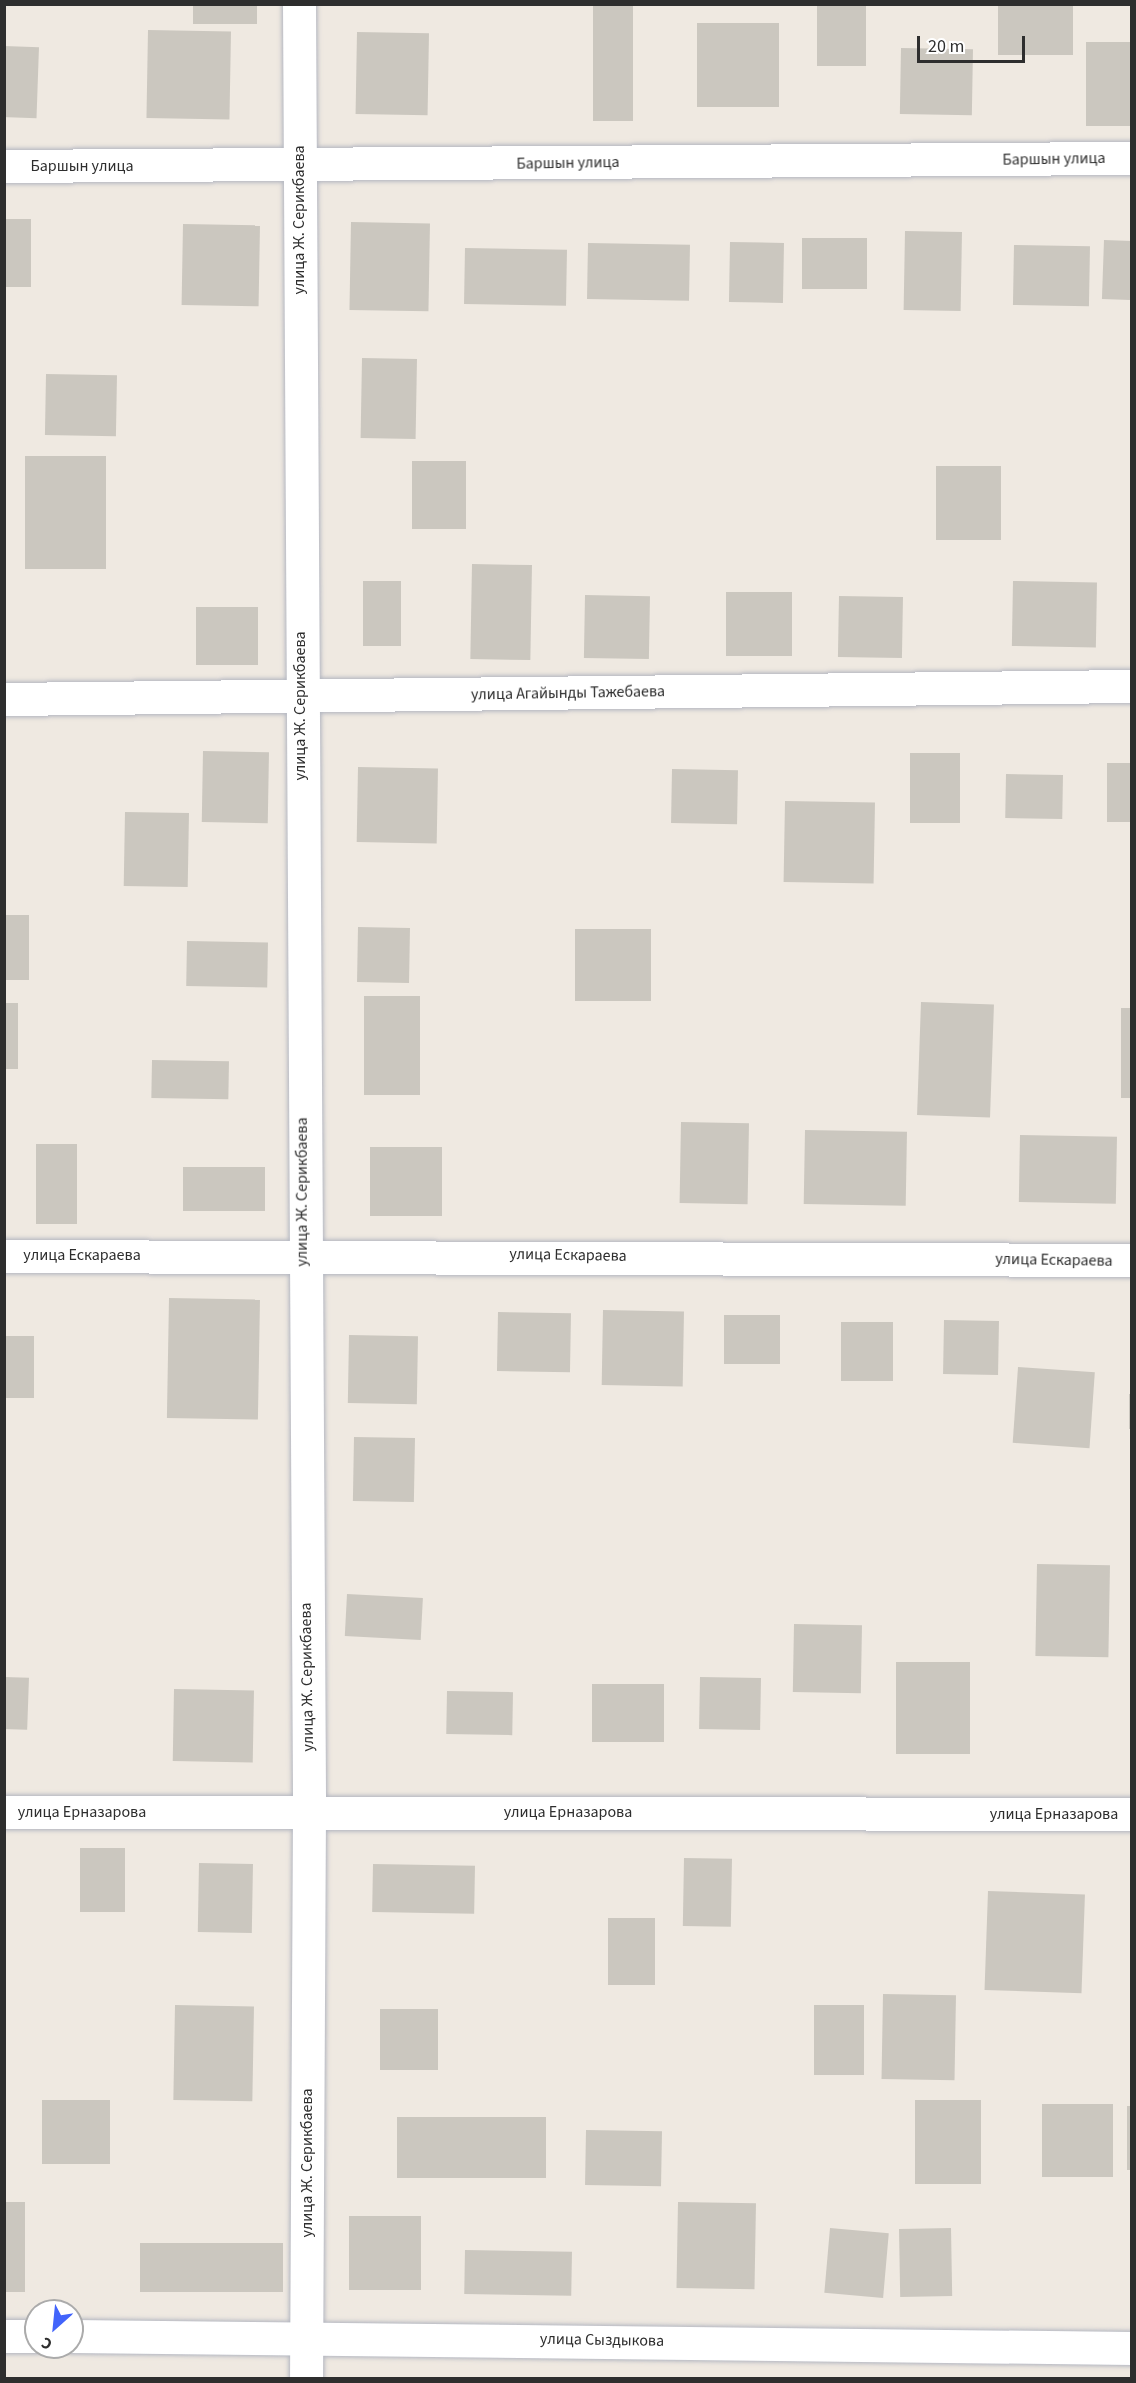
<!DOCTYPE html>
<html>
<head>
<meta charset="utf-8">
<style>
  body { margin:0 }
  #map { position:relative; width:1136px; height:2383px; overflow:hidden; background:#efe9e1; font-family:"Source Sans 3",sans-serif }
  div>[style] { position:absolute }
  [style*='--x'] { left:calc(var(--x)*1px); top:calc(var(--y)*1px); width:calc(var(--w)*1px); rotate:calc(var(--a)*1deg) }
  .building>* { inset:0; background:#cbc7bf; transform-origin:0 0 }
  .roads { filter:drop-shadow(0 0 2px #b4b7c1) drop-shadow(0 0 2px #b4b7c1) }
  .street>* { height:33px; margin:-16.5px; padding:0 16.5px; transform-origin:16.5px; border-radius:16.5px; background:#fff }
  span { translate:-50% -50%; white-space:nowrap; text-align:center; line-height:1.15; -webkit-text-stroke:6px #fff; paint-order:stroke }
  .street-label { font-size:16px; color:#2e2e2e }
  .frame { position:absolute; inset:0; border:6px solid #2e2e2e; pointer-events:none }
  .north { position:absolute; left:24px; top:2299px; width:60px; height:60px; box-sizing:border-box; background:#fff; border:2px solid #ababab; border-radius:50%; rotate:207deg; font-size:16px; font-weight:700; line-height:24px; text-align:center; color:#2e2e2e }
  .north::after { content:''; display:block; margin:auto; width:21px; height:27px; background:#4264fb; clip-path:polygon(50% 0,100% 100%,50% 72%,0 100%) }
  .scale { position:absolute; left:917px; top:36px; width:108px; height:27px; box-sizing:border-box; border:3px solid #2e2e2e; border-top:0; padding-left:8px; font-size:18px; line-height:21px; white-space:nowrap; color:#2e2e2e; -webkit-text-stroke:4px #fff; paint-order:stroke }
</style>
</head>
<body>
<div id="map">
  <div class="building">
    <i style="left:193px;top:4px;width:64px;height:20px"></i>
    <i style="left:817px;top:4px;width:49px;height:62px"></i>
    <i style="left:998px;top:4px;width:75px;height:51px"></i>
    <i style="left:593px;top:5px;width:40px;height:116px"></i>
    <i style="left:697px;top:23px;width:82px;height:84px"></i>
    <i style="left:148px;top:30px;width:83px;height:88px;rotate:1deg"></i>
    <i style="left:357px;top:32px;width:72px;height:82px;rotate:1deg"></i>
    <i style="left:1086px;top:42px;width:46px;height:84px"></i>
    <i style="left:4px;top:46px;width:35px;height:71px;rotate:2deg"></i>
    <i style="left:901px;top:48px;width:72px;height:66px;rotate:1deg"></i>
    <i style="left:4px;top:219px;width:27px;height:68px"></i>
    <i style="left:351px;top:222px;width:79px;height:88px;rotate:1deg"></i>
    <i style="left:183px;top:224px;width:77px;height:81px;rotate:1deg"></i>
    <i style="left:905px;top:231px;width:57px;height:79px;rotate:1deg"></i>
    <i style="left:802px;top:238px;width:65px;height:51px"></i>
    <i style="left:1104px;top:240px;width:28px;height:59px;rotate:2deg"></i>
    <i style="left:730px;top:242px;width:54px;height:60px;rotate:1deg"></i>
    <i style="left:588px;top:243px;width:102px;height:56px;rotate:1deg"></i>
    <i style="left:1014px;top:245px;width:76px;height:60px;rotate:1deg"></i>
    <i style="left:465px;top:248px;width:102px;height:56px;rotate:1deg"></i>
    <i style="left:362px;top:358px;width:55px;height:80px;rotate:1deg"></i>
    <i style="left:46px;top:374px;width:71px;height:61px;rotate:1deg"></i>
    <i style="left:25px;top:456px;width:81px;height:113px"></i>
    <i style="left:412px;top:461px;width:54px;height:68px"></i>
    <i style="left:936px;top:466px;width:65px;height:74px"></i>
    <i style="left:472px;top:564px;width:60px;height:95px;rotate:1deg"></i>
    <i style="left:363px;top:581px;width:38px;height:65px"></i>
    <i style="left:1013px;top:581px;width:84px;height:65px;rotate:1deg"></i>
    <i style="left:726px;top:592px;width:66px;height:64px"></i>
    <i style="left:585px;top:595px;width:65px;height:63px;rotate:1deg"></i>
    <i style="left:839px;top:596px;width:64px;height:61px;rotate:1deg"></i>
    <i style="left:196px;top:607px;width:62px;height:58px"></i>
    <i style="left:203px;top:751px;width:66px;height:71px;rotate:1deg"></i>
    <i style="left:910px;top:753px;width:50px;height:70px"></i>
    <i style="left:1107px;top:763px;width:25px;height:59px"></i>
    <i style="left:358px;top:767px;width:80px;height:75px;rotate:1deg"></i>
    <i style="left:672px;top:769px;width:66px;height:54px;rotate:1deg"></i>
    <i style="left:1006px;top:774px;width:57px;height:44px;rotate:1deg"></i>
    <i style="left:785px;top:801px;width:90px;height:81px;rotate:1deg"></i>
    <i style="left:125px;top:812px;width:64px;height:74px;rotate:1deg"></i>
    <i style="left:4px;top:915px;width:25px;height:65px"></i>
    <i style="left:358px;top:927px;width:52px;height:55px;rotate:1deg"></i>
    <i style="left:575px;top:929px;width:76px;height:72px"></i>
    <i style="left:187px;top:941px;width:81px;height:45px;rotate:1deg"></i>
    <i style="left:364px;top:996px;width:56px;height:99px"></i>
    <i style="left:921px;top:1002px;width:73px;height:113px;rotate:2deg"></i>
    <i style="left:4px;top:1003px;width:14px;height:66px"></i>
    <i style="left:1132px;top:1008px;width:90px;height:11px;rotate:90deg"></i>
    <i style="left:152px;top:1060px;width:77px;height:38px;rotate:1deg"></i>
    <i style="left:681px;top:1122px;width:68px;height:81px;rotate:1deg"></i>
    <i style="left:805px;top:1130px;width:102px;height:74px;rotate:1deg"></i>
    <i style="left:1020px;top:1135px;width:97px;height:67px;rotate:1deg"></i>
    <i style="left:36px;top:1144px;width:41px;height:80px"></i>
    <i style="left:370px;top:1147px;width:72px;height:69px"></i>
    <i style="left:183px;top:1167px;width:82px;height:44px"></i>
    <i style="left:169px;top:1298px;width:91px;height:120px;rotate:1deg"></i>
    <i style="left:603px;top:1310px;width:81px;height:75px;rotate:1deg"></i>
    <i style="left:498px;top:1312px;width:73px;height:59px;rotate:1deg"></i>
    <i style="left:724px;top:1315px;width:56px;height:49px"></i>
    <i style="left:944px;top:1320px;width:55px;height:54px;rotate:1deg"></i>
    <i style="left:841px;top:1322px;width:52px;height:59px"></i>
    <i style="left:349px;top:1335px;width:69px;height:68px;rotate:1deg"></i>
    <i style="left:4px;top:1336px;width:30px;height:62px"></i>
    <i style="left:1018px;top:1367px;width:77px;height:76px;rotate:4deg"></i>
    <i style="left:1129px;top:1394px;width:3px;height:35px"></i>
    <i style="left:354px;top:1437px;width:61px;height:64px;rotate:1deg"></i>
    <i style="left:1037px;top:1564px;width:73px;height:92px;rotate:1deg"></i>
    <i style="left:347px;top:1594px;width:76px;height:42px;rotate:3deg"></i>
    <i style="left:794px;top:1624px;width:68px;height:68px;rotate:1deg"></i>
    <i style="left:896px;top:1662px;width:74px;height:92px"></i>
    <i style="left:4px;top:1677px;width:25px;height:52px;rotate:2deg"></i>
    <i style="left:700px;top:1677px;width:61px;height:52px;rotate:1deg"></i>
    <i style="left:592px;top:1684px;width:72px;height:58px"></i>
    <i style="left:174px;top:1689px;width:80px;height:72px;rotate:1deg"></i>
    <i style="left:447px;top:1691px;width:66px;height:43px;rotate:1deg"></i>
    <i style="left:80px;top:1848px;width:45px;height:64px"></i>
    <i style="left:684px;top:1858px;width:48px;height:68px;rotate:1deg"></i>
    <i style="left:199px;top:1863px;width:54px;height:69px;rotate:1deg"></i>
    <i style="left:373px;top:1864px;width:102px;height:48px;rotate:1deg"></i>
    <i style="left:988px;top:1891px;width:97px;height:99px;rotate:2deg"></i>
    <i style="left:608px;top:1918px;width:47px;height:67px"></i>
    <i style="left:883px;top:1994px;width:73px;height:85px;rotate:1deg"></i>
    <i style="left:175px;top:2005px;width:79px;height:95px;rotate:1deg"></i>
    <i style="left:814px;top:2005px;width:50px;height:70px"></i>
    <i style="left:380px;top:2009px;width:58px;height:61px"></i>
    <i style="left:42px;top:2100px;width:68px;height:64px"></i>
    <i style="left:915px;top:2100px;width:66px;height:84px"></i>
    <i style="left:1042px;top:2104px;width:71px;height:73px"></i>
    <i style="left:1127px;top:2106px;width:5px;height:64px"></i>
    <i style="left:397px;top:2117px;width:149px;height:61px"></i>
    <i style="left:586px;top:2130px;width:76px;height:55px;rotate:1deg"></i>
    <i style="left:25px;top:2202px;width:90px;height:21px;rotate:90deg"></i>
    <i style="left:678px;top:2202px;width:78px;height:86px;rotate:1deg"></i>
    <i style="left:349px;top:2216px;width:72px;height:74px"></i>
    <i style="left:830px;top:2228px;width:59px;height:65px;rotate:5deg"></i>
    <i style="left:951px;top:2228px;width:68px;height:52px;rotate:89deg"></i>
    <i style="left:140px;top:2243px;width:143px;height:49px"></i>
    <i style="left:465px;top:2250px;width:107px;height:44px;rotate:1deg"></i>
  </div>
  <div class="roads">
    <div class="street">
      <i style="--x:299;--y:4;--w:1807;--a:89.68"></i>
      <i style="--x:309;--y:1811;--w:567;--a:90.3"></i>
      <i style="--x:4;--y:166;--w:1128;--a:-0.41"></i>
      <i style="--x:4;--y:699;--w:1128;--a:-0.66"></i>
      <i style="--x:4;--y:1256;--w:1128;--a:0.2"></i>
      <i style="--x:4;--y:1812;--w:1128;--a:0.1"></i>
      <i style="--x:4;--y:2336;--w:32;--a:0"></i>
      <i style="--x:72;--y:2336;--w:1060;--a:0.65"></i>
    </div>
  </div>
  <div class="street-label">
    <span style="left:1054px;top:159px;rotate:-1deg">Баршын улица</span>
    <span style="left:568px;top:163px;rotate:-1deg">Баршын улица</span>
    <span style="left:82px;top:166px">Баршын улица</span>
    <span style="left:299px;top:220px;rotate:-90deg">улица Ж. Серикбаева</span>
    <span style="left:568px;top:693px;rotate:-1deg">улица Агайынды Тажебаева</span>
    <span style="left:300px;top:706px;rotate:-90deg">улица Ж. Серикбаева</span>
    <span style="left:302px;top:1192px;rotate:-90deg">улица Ж. Серикбаева</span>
    <span style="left:82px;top:1255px">улица Ескараева</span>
    <span style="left:568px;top:1255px;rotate:1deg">улица Ескараева</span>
    <span style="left:1054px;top:1260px;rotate:1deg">улица Ескараева</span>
    <span style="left:307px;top:1677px;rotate:-91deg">улица Ж. Серикбаева</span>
    <span style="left:82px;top:1812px">улица Ерназарова</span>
    <span style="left:568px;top:1812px">улица Ерназарова</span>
    <span style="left:1054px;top:1814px">улица Ерназарова</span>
    <span style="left:307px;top:2163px;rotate:-90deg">улица Ж. Серикбаева</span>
    <span style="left:602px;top:2340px;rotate:1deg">улица Сыздыкова</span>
  </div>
  <div class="frame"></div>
  <div class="north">С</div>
  <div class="scale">20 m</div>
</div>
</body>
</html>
